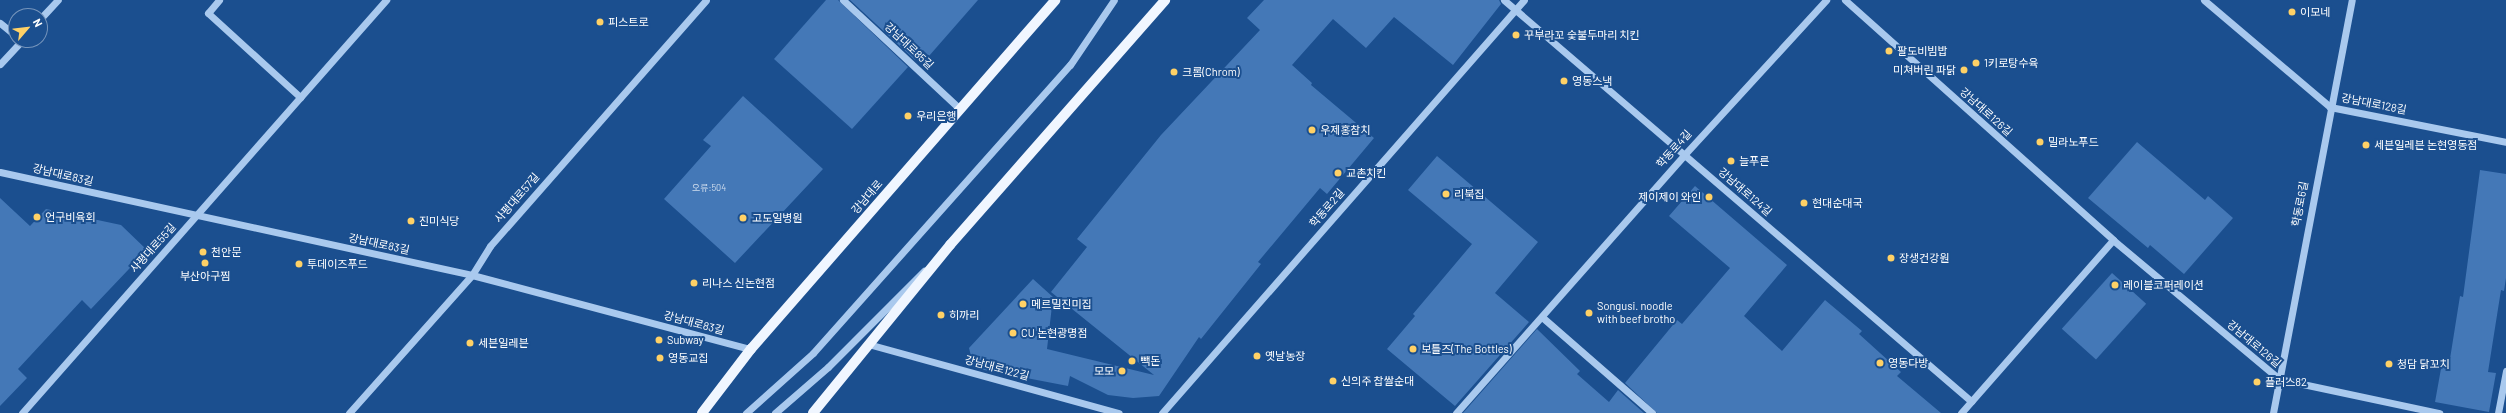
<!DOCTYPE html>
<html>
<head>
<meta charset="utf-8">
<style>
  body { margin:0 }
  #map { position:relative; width:2506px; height:413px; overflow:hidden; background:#1b4f8f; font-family:Barlow,"Noto Sans KR",sans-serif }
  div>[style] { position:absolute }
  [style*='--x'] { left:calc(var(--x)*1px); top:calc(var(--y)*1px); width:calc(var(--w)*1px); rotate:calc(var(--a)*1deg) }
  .building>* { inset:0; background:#4478b7; transform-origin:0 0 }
  .minor>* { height:7px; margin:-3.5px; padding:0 3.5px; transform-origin:3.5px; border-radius:3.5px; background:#a9c9ee }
  .major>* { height:10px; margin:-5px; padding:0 5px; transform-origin:5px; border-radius:5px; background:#f0f6ff }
  .dots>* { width:11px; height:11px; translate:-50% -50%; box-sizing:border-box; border:2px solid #1b4f8f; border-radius:50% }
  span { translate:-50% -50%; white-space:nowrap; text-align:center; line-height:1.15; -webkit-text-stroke:4px #1b4f8f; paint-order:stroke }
  .number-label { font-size:9px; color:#d0dded }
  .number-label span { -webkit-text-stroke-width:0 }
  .poi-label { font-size:11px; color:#fff }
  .left { translate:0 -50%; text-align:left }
  .right { translate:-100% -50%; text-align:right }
  .street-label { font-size:11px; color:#fff }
  .north { position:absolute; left:8px; top:8px; width:40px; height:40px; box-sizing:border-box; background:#1b4f8f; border:1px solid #7695bc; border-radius:50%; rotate:62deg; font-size:11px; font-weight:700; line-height:16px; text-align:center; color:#fff }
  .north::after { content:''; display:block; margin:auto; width:14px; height:18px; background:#ffd166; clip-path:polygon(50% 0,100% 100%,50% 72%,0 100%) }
</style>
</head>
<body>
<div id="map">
  <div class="building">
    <i style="clip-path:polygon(826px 0,838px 0,908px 67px,852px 129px,774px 59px)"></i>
    <i style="clip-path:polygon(850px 0,978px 0,929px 56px,923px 50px,915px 60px)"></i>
    <i style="clip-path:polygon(1264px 0,1499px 0,1501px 4px,1453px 65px,1394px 17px,1366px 48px,1333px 19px,1292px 65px,1312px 83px,1311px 85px,1374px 138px,1327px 194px,1320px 188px,1258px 262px,1261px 264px,1201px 339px,1199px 337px,1159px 396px,1133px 398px,1108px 395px,1070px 376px,1068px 386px,974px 368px,969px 348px,1033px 279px,1053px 297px,1047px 349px,1154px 375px,1051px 292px,1087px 247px,1077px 239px,1161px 135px,1260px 30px,1247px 18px)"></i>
    <i style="clip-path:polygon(743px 96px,823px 169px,735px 263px,664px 199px,711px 146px,703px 140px)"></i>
    <i style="clip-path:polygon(2137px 142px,2205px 200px,2208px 196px,2233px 218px,2184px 274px,2150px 245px,2148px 248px,2088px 198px)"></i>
    <i style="clip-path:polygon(1437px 156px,1538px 242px,1495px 293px,1529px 322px,1455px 406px,1387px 349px,1415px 316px,1413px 314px,1472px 244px,1408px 190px)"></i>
    <i style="clip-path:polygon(2480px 170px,2506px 174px,2506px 278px,2504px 291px,2501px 290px,2488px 372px,2496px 373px,2489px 412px,2435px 402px,2442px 363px,2449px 365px,2460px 296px,2463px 297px)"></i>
    <i style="clip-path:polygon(1695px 186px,1787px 265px,1744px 316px,1782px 351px,1825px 300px,1862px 331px,1859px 334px,1901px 372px,1897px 376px,1941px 413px,1657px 413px,1625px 383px,1677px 320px,1682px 324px,1730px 268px,1669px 216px)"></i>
    <i style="clip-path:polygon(0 198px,30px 226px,46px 209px,121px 225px,147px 250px,91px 309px,82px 300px,18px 369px,27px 378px,0 406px)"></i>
    <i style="left:2112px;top:273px;width:46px;height:75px;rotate:42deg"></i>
    <i style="clip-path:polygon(1537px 329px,1580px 371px,1577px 374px,1609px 402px,1618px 390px,1644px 413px,1463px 413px)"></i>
  </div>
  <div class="minor">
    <i style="--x:219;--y:0;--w:17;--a:130"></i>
    <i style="--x:208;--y:13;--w:125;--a:42.4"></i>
    <i style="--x:843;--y:0;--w:160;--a:43"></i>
    <i style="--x:1504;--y:0;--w:616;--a:40.65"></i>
    <i style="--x:1845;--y:0;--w:360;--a:41.8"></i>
    <i style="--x:2113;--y:240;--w:217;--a:39.9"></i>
    <i style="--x:2279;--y:379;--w:164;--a:12"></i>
    <i style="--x:2204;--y:0;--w:165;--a:40.3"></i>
    <i style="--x:2330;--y:107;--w:179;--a:11.2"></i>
    <i style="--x:40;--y:19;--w:26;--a:-47"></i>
    <i style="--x:0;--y:23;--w:21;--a:39"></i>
    <i style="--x:0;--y:64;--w:33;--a:-47"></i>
    <i style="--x:0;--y:172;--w:483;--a:12.3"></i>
    <i style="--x:472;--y:275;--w:289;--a:14.9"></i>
    <i style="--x:1542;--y:317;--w:146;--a:41.1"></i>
    <i style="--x:868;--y:344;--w:260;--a:15.4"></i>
    <i style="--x:22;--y:413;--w:551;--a:-48.61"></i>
    <i style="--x:349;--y:413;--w:185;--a:-48.3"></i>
    <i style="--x:472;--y:275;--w:34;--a:-58"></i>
    <i style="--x:490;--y:246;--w:327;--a:-48.7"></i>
    <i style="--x:746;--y:413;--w:90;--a:-41.8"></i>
    <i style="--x:813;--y:353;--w:386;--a:-48.3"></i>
    <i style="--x:1070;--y:65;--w:78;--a:-55.9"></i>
    <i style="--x:775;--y:413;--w:70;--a:-41"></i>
    <i style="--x:828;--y:367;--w:136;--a:-45"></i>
    <i style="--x:1162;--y:413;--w:549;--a:-48.77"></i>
    <i style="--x:1456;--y:413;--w:346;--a:-48.5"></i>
    <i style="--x:1685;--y:154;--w:209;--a:-47.5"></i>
    <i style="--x:1961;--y:413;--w:230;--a:-48.7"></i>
    <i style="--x:2273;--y:413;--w:420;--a:-79.2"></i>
    <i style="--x:2498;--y:413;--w:43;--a:-79.2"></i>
  </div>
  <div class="major">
    <i style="--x:702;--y:413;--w:81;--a:-52.6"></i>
    <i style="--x:751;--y:349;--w:463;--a:-48.9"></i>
    <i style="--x:813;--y:413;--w:217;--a:-50.8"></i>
    <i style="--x:950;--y:245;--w:326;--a:-48.7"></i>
  </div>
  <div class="dots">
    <i style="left:2292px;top:12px;background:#ffd166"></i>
    <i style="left:600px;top:22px;background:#ffd166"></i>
    <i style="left:1516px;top:35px;background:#ffd166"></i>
    <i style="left:1889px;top:51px;background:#ffd166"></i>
    <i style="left:1976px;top:63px;background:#ffd166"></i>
    <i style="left:1964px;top:70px;background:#ffd166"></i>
    <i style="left:1174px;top:72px;background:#ffd166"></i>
    <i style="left:1564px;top:81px;background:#ffd166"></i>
    <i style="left:908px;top:116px;background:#ffd166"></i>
    <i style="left:1312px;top:130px;background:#ffd166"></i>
    <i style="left:2040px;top:142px;background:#ffd166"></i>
    <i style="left:2366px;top:145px;background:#ffd166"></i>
    <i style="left:1731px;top:161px;background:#ffd166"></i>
    <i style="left:1338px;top:173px;background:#ffd166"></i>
    <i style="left:1446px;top:194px;background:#ffd166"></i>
    <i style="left:1709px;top:197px;background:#ffd166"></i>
    <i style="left:1804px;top:203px;background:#ffd166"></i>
    <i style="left:37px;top:217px;background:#ffd166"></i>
    <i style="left:743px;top:218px;background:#ffd166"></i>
    <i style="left:411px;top:221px;background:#ffd166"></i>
    <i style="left:203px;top:252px;background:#ffd166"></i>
    <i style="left:1891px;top:258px;background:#ffd166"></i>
    <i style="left:205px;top:263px;background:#ffd166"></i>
    <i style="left:299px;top:264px;background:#ffd166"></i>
    <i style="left:694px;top:283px;background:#ffd166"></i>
    <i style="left:2115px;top:285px;background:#ffd166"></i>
    <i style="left:1023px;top:304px;background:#ffd166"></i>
    <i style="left:1589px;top:313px;background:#ffd166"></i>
    <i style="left:941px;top:315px;background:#ffd166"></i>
    <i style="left:1013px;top:333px;background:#ffd166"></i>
    <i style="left:659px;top:340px;background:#ffd166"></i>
    <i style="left:470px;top:343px;background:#ffd166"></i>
    <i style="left:1413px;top:349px;background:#ffd166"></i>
    <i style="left:1257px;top:356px;background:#ffd166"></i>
    <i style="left:660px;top:358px;background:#ffd166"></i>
    <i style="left:1132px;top:361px;background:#ffd166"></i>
    <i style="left:1880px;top:363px;background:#ffd166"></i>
    <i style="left:2389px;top:364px;background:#ffd166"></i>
    <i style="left:1122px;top:371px;background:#ffd166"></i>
    <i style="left:1333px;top:381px;background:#ffd166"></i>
    <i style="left:2257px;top:382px;background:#ffd166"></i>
  </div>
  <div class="number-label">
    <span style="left:709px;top:188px">오류:504</span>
  </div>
  <div class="poi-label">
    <span class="left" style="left:2300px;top:12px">이모네</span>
    <span class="left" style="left:608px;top:22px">피스트로</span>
    <span class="left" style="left:1524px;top:35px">꾸부라꼬 숯불두마리 치킨</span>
    <span class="left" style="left:1897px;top:51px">팔도비빔밥</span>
    <span class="left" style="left:1984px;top:63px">1키로탕수육</span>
    <span class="right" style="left:1956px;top:70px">미쳐버린 파닭</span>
    <span class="left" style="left:1182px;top:72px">크롬(Chrom)</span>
    <span class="left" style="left:1572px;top:81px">영동스낵</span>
    <span class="left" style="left:916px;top:116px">우리은행</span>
    <span class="left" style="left:1320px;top:130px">우제홍참치</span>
    <span class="left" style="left:2048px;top:142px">밀라노푸드</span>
    <span class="left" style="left:2374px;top:145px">세븐일레븐 논현영동점</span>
    <span class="left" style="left:1739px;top:161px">늘푸른</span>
    <span class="left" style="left:1346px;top:173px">교촌치킨</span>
    <span class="left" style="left:1454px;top:194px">리북집</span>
    <span class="right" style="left:1701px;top:197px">제이제이 와인</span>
    <span class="left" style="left:1812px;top:203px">현대순대국</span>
    <span class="left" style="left:45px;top:217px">언구비육회</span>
    <span class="left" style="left:752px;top:218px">고도일병원</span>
    <span class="left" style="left:419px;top:221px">진미식당</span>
    <span class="left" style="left:211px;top:252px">천안문</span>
    <span class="left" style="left:1899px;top:258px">장생건강원</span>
    <span class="left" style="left:307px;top:264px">투데이즈푸드</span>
    <span style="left:205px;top:276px">부산아구찜</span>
    <span class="left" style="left:702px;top:283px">리나스 신논현점</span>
    <span class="left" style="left:2123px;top:285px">레이블코퍼레이션</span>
    <span class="left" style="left:1031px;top:304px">메르밀진미집</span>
    <span class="left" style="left:1597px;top:313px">Songusi. noodle<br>with beef brotho</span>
    <span class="left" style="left:949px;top:315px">히까리</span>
    <span class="left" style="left:1021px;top:333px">CU 논현광명점</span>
    <span class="left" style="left:667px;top:340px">Subway</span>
    <span class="left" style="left:478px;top:343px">세븐일레븐</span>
    <span class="left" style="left:1421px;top:349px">보틀즈(The Bottles)</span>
    <span class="left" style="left:1265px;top:356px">옛날농장</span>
    <span class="left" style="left:668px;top:358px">영동교집</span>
    <span class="left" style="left:1140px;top:361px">빽돈</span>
    <span class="left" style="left:1888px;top:363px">영동다방</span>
    <span class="left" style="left:2397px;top:364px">청담 닭꼬치</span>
    <span class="right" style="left:1114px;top:371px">모모</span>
    <span class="left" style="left:1341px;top:381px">신의주 찹쌀순대</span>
    <span class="left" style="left:2265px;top:382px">플러스82</span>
  </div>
  <div class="street-label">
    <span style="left:909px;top:46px;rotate:43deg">강남대로85길</span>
    <span style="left:2374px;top:104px;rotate:11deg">강남대로128길</span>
    <span style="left:1986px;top:112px;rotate:42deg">강남대로126길</span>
    <span style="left:1674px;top:149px;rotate:-48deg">학동로4길</span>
    <span style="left:63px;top:175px;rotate:13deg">강남대로83길</span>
    <span style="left:1745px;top:192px;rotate:41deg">강남대로124길</span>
    <span style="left:867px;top:197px;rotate:-49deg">강남대로</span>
    <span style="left:517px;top:198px;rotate:-49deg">사평대로57길</span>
    <span style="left:2300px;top:204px;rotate:-79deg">학동로6길</span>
    <span style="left:1327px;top:208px;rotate:-49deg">학동로2길</span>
    <span style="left:379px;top:244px;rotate:12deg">강남대로83길</span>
    <span style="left:153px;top:248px;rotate:-48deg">사평대로55길</span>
    <span style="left:694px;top:323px;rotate:15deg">강남대로83길</span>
    <span style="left:2254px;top:344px;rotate:40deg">강남대로126길</span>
    <span style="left:997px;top:368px;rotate:15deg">강남대로122길</span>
  </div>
  <div class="north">N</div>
</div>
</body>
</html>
